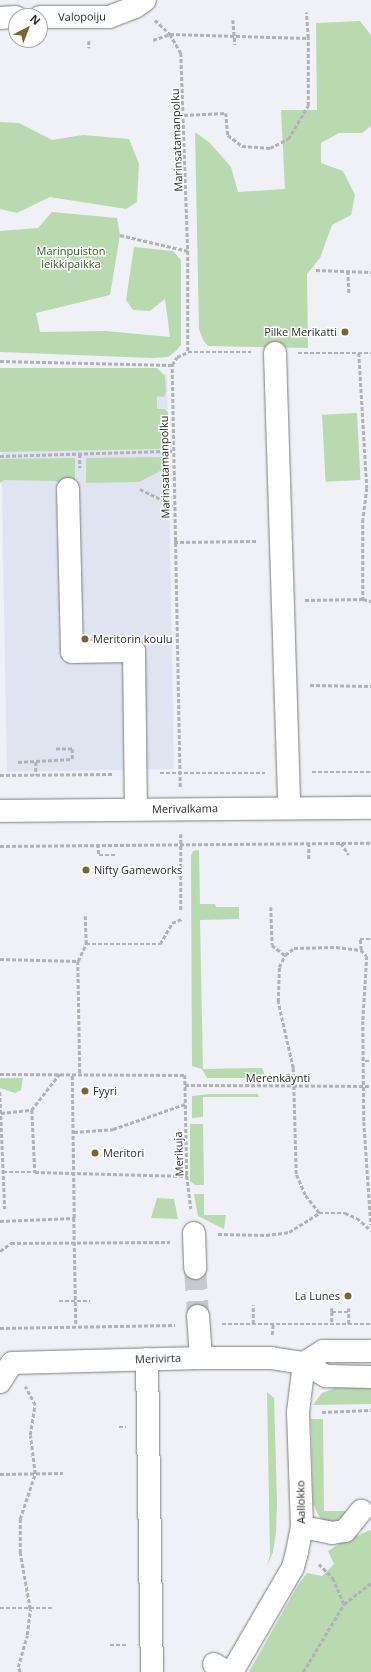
<!DOCTYPE html>
<html>
<head>
<meta charset="utf-8">
<style>
  body { margin:0 }
  #map { position:relative; width:371px; height:1672px; overflow:hidden; background:#eff1f6; font-family:"Open Sans",sans-serif }
  div>[style] { position:absolute }
  [style*='--x'] { left:calc(var(--x)*1px); top:calc(var(--y)*1px); width:calc(var(--w)*1px); rotate:calc(var(--a)*1deg) }
  .built>* { inset:0; background:#dfe4f0; transform-origin:0 0 }
  .green>* { inset:0; background:#b9d9b0; transform-origin:0 0 }
  .minor-tunnel>* { height:22px; margin-top:-11px; transform-origin:0; background:repeating-linear-gradient(90deg,#c8c9ce 0 22px,transparent 0 33px) }
  .path>* { height:2.5px; margin-top:-1.25px; transform-origin:0; background:repeating-linear-gradient(90deg,#b0b2b6 0 4px,transparent 0 6px) }
  .roads { filter:drop-shadow(0 0 1px #7b7d81) drop-shadow(0 0 1px #7b7d81) }
  .minor>* { height:22px; margin:-11px; padding:0 11px; transform-origin:11px; border-radius:11px; background:#fff }
  .dots>* { width:11px; height:11px; translate:-50% -50%; box-sizing:border-box; border:2px solid #fefefe; border-radius:50% }
  span { translate:-50% -50%; white-space:nowrap; text-align:center; line-height:1.15; -webkit-text-stroke:3px #fefefe; paint-order:stroke }
  .street-label { font-size:11px; color:#2a2b2c }
  .park-label { font-size:11px; color:#305d21 }
  .poi-label { font-size:11px; color:#2a2b2c }
  .right { translate:-100% -50%; text-align:right }
  .left { translate:0 -50%; text-align:left }
  .north { position:absolute; left:8px; top:8px; width:40px; height:40px; box-sizing:border-box; background:#fefefe; border:1px solid #a9aaaa; border-radius:50%; rotate:42deg; font-size:11px; font-weight:700; line-height:16px; text-align:center; color:#2a2b2c }
  .north::after { content:''; display:block; margin:auto; width:14px; height:18px; background:#776534; clip-path:polygon(50% 0,100% 100%,50% 72%,0 100%) }
</style>
</head>
<body>
<div id="map">
  <div class="built">
    <i style="left:167px;top:374px;width:395px;height:167px;rotate:89deg"></i>
  </div>
  <div class="green">
    <i style="clip-path:polygon(360px 21px,371px 35px,371px 126px,362px 133px,339px 133px,321px 143px,321px 163px,343px 171px,355px 195px,351px 215px,332px 225px,320px 258px,307px 274px,308px 348px,208px 346px,203px 340px,199px 329px,195px 132px,210px 143px,231px 167px,238px 192px,285px 189px,281px 110px,317px 110px,316px 23px)"></i>
    <i style="clip-path:polygon(0 122px,19px 123px,52px 140px,83px 135px,129px 139px,139px 164px,137px 202px,126px 209px,50px 197px,17px 213px,0 209px)"></i>
    <i style="clip-path:polygon(52px 212px,117px 218px,120px 235px,110px 295px,36px 313px,40px 332px,106px 331px,170px 337px,165px 299px,150px 311px,133px 310px,126px 300px,134px 247px,173px 251px,181px 260px,181px 345px,176px 351px,168px 357px,152px 358px,0 352px,0 231px,38px 228px)"></i>
    <i style="clip-path:polygon(0 368px,157px 368px,165px 376px,166px 392px,164px 397px,157px 396px,157px 409px,165px 409px,168px 413px,166px 446px,158px 449px,0 452px)"></i>
    <i style="left:357px;top:413px;width:67px;height:35px;rotate:87deg"></i>
    <i style="clip-path:polygon(168px 457px,168px 465px,164px 469px,139px 482px,86px 483px,86px 458px)"></i>
    <i style="clip-path:polygon(75px 458px,75px 484px,53px 481px,4px 480px,0 483px,0 459px)"></i>
    <i style="clip-path:polygon(199px 850px,200px 904px,215px 904px,216px 907px,239px 907px,239px 919px,200px 920px,203px 1069px,262px 1068px,266px 1078px,207px 1078px,202px 1069px,192px 1066px,191px 856px,193px 851px)"></i>
    <i style="clip-path:polygon(0 1078px,23px 1078px,21px 1090px,15px 1093px,0 1088px)"></i>
    <i style="clip-path:polygon(209px 1094px,258px 1094px,259px 1097px,203px 1097px,203px 1117px,192px 1118px,192px 1096px)"></i>
    <i style="clip-path:polygon(190px 1124px,203px 1124px,204px 1185px,195px 1185px,190px 1181px)"></i>
    <i style="clip-path:polygon(194px 1194px,204px 1194px,204px 1215px,226px 1215px,224px 1229px,198px 1216px)"></i>
    <i style="clip-path:polygon(157px 1198px,174px 1199px,178px 1219px,151px 1218px)"></i>
    <i style="clip-path:polygon(337px 1387px,371px 1387px,371px 1404px,313px 1405px,322px 1393px)"></i>
    <i style="clip-path:polygon(267px 1392px,274px 1398px,277px 1501px,276px 1533px,273px 1552px,267px 1566px,270px 1555px)"></i>
    <i style="clip-path:polygon(311px 1419px,323px 1419px,324px 1511px,350px 1511px,343px 1521px,327px 1522px,319px 1517px,313px 1503px)"></i>
    <i style="clip-path:polygon(371px 1530px,371px 1672px,249px 1672px,298px 1585px,307px 1573px,322px 1576px,334px 1564px,328px 1551px,342px 1542px)"></i>
  </div>
  <div class="minor-tunnel">
    <i style="--x:195;--y:1268;--w:48;--a:86.4"></i>
  </div>
  <div class="path">
    <i style="--x:155;--y:20;--w:21;--a:43"></i>
    <i style="--x:170;--y:34;--w:22;--a:60"></i>
    <i style="--x:181;--y:53;--w:198;--a:88"></i>
    <i style="--x:188;--y:251;--w:101;--a:90"></i>
    <i style="--x:233;--y:20;--w:25;--a:85"></i>
    <i style="--x:153;--y:40;--w:18;--a:-19"></i>
    <i style="--x:170;--y:34;--w:138;--a:1.7"></i>
    <i style="--x:308;--y:38;--w:26;--a:-94"></i>
    <i style="--x:89;--y:41;--w:7;--a:90"></i>
    <i style="--x:184;--y:115;--w:42;--a:-2.7"></i>
    <i style="--x:226;--y:113;--w:22;--a:85"></i>
    <i style="--x:228;--y:135;--w:18;--a:38"></i>
    <i style="--x:242;--y:146;--w:28;--a:4"></i>
    <i style="--x:270;--y:148;--w:20;--a:-27"></i>
    <i style="--x:288;--y:139;--w:39;--a:-59"></i>
    <i style="--x:308;--y:106;--w:68;--a:-90"></i>
    <i style="--x:120;--y:235;--w:70;--a:13.2"></i>
    <i style="--x:316;--y:270;--w:55;--a:2.1"></i>
    <i style="--x:348;--y:271;--w:22;--a:87"></i>
    <i style="--x:298;--y:353;--w:73;--a:0"></i>
    <i style="--x:359;--y:353;--w:135;--a:86.6"></i>
    <i style="--x:367;--y:488;--w:31;--a:97"></i>
    <i style="--x:363;--y:519;--w:80;--a:90"></i>
    <i style="--x:363;--y:599;--w:8;--a:14"></i>
    <i style="--x:0;--y:361;--w:172;--a:1.3"></i>
    <i style="--x:80;--y:454;--w:14;--a:90"></i>
    <i style="--x:0;--y:456;--w:173;--a:-1.7"></i>
    <i style="--x:140;--y:489;--w:37;--a:26"></i>
    <i style="--x:174;--y:542;--w:84;--a:-0.7"></i>
    <i style="--x:305;--y:600;--w:58;--a:-1"></i>
    <i style="--x:310;--y:685;--w:61;--a:0.9"></i>
    <i style="--x:18;--y:762;--w:54;--a:-3.2"></i>
    <i style="--x:72;--y:759;--w:10;--a:-90"></i>
    <i style="--x:72;--y:749;--w:18;--a:180"></i>
    <i style="--x:36;--y:762;--w:13;--a:90"></i>
    <i style="--x:312;--y:772;--w:59;--a:0"></i>
    <i style="--x:160;--y:773;--w:105;--a:0"></i>
    <i style="--x:0;--y:775;--w:113;--a:-0.5"></i>
    <i style="--x:180;--y:787;--w:422;--a:-91.1"></i>
    <i style="--x:172;--y:365;--w:9;--a:-58"></i>
    <i style="--x:177;--y:357;--w:12;--a:-24"></i>
    <i style="--x:188;--y:352;--w:63;--a:0"></i>
    <i style="--x:181;--y:834;--w:77;--a:90"></i>
    <i style="--x:309;--y:843;--w:16;--a:90"></i>
    <i style="--x:341;--y:843;--w:14;--a:56"></i>
    <i style="--x:98;--y:844;--w:11;--a:85"></i>
    <i style="--x:99;--y:855;--w:18;--a:0"></i>
    <i style="--x:0;--y:846;--w:371;--a:-0.5"></i>
    <i style="--x:271;--y:907;--w:38;--a:88"></i>
    <i style="--x:272;--y:945;--w:16;--a:38"></i>
    <i style="--x:86;--y:944;--w:74;--a:0"></i>
    <i style="--x:160;--y:944;--w:24;--a:-60"></i>
    <i style="--x:172;--y:923;--w:11;--a:-22"></i>
    <i style="--x:361;--y:950;--w:11;--a:-95"></i>
    <i style="--x:360;--y:939;--w:11;--a:0"></i>
    <i style="--x:0;--y:959;--w:78;--a:1.5"></i>
    <i style="--x:78;--y:961;--w:19;--a:-65"></i>
    <i style="--x:86;--y:944;--w:28;--a:-92"></i>
    <i style="--x:78;--y:961;--w:113;--a:89"></i>
    <i style="--x:365;--y:1061;--w:6;--a:0"></i>
    <i style="--x:0;--y:1074;--w:185;--a:0.3"></i>
    <i style="--x:185;--y:1075;--w:101;--a:88.9"></i>
    <i style="--x:187;--y:1176;--w:33;--a:83"></i>
    <i style="--x:60;--y:1074;--w:46;--a:127.9"></i>
    <i style="--x:32;--y:1110;--w:62;--a:87.2"></i>
    <i style="--x:35;--y:1172;--w:152;--a:1.5"></i>
    <i style="--x:185;--y:1085;--w:186;--a:0.3"></i>
    <i style="--x:0;--y:1092;--w:117;--a:87.6"></i>
    <i style="--x:1;--y:1113;--w:31;--a:-6"></i>
    <i style="--x:74;--y:1132;--w:39;--a:-4"></i>
    <i style="--x:113;--y:1129;--w:76;--a:-19.1"></i>
    <i style="--x:3;--y:1172;--w:32;--a:0"></i>
    <i style="--x:319;--y:1213;--w:26;--a:0"></i>
    <i style="--x:345;--y:1213;--w:13;--a:23"></i>
    <i style="--x:357;--y:1218;--w:18;--a:41"></i>
    <i style="--x:74;--y:1218;--w:107;--a:88.9"></i>
    <i style="--x:0;--y:1221;--w:74;--a:-2.3"></i>
    <i style="--x:74;--y:1218;--w:144;--a:-90.8"></i>
    <i style="--x:218;--y:1234;--w:48;--a:1.2"></i>
    <i style="--x:266;--y:1235;--w:23;--a:-7"></i>
    <i style="--x:289;--y:1232;--w:36;--a:-32"></i>
    <i style="--x:319;--y:1213;--w:23;--a:-128"></i>
    <i style="--x:305;--y:1195;--w:23;--a:-113"></i>
    <i style="--x:296;--y:1174;--w:106;--a:-91.6"></i>
    <i style="--x:293;--y:1068;--w:68;--a:-102.8"></i>
    <i style="--x:278;--y:1002;--w:35;--a:-88"></i>
    <i style="--x:279;--y:967;--w:13;--a:-63"></i>
    <i style="--x:285;--y:955;--w:11;--a:-38"></i>
    <i style="--x:294;--y:948;--w:42;--a:-1.4"></i>
    <i style="--x:336;--y:947;--w:25;--a:7"></i>
    <i style="--x:361;--y:950;--w:8;--a:45"></i>
    <i style="--x:367;--y:956;--w:65;--a:93.5"></i>
    <i style="--x:363;--y:1021;--w:101;--a:89.4"></i>
    <i style="--x:364;--y:1122;--w:103;--a:86.1"></i>
    <i style="--x:0;--y:1251;--w:14;--a:-36"></i>
    <i style="--x:11;--y:1243;--w:159;--a:-0.4"></i>
    <i style="--x:59;--y:1301;--w:31;--a:0"></i>
    <i style="--x:332;--y:1308;--w:4;--a:90"></i>
    <i style="--x:332;--y:1312;--w:17;--a:0"></i>
    <i style="--x:349;--y:1308;--w:16;--a:90"></i>
    <i style="--x:332;--y:1312;--w:12;--a:90"></i>
    <i style="--x:222;--y:1324;--w:149;--a:0"></i>
    <i style="--x:253;--y:1324;--w:19;--a:-90"></i>
    <i style="--x:0;--y:1328;--w:175;--a:-1"></i>
    <i style="--x:272;--y:1335;--w:11;--a:-85"></i>
    <i style="--x:322;--y:1412;--w:49;--a:-2.3"></i>
    <i style="--x:119;--y:1427;--w:7;--a:0"></i>
    <i style="--x:0;--y:1474;--w:63;--a:-0.9"></i>
    <i style="--x:319;--y:1564;--w:20;--a:45"></i>
    <i style="--x:333;--y:1578;--w:28;--a:67"></i>
    <i style="--x:0;--y:1608;--w:54;--a:0"></i>
    <i style="--x:110;--y:1645;--w:18;--a:0"></i>
    <i style="--x:20;--y:1672;--w:5;--a:-112"></i>
    <i style="--x:18;--y:1667;--w:33;--a:-74"></i>
    <i style="--x:27;--y:1635;--w:26;--a:-83"></i>
    <i style="--x:30;--y:1609;--w:57;--a:-100.1"></i>
    <i style="--x:20;--y:1553;--w:34;--a:-90"></i>
    <i style="--x:20;--y:1519;--w:47;--a:-71.6"></i>
    <i style="--x:35;--y:1474;--w:39;--a:-97"></i>
    <i style="--x:30;--y:1435;--w:30;--a:-81"></i>
    <i style="--x:35;--y:1405;--w:21;--a:-118"></i>
    <i style="--x:303;--y:1672;--w:79;--a:-58.9"></i>
    <i style="--x:344;--y:1604;--w:34;--a:-38"></i>
  </div>
  <div class="roads">
    <div class="minor">
      <i style="--x:40;--y:17;--w:69;--a:0"></i>
      <i style="--x:109;--y:17;--w:28;--a:-21"></i>
      <i style="--x:135;--y:7;--w:12;--a:-35"></i>
      <i style="--x:0;--y:18;--w:16;--a:-4"></i>
      <i style="--x:275;--y:353;--w:455;--a:88.2"></i>
      <i style="--x:68;--y:489;--w:163;--a:88.6"></i>
      <i style="--x:72;--y:652;--w:62;--a:-0.9"></i>
      <i style="--x:134;--y:651;--w:158;--a:89.3"></i>
      <i style="--x:0;--y:811;--w:371;--a:-0.5"></i>
      <i style="--x:194;--y:1233;--w:35;--a:88"></i>
      <i style="--x:198;--y:1316;--w:42;--a:85.9"></i>
      <i style="--x:147;--y:1359;--w:313;--a:89.1"></i>
      <i style="--x:304;--y:1363;--w:22;--a:-32"></i>
      <i style="--x:323;--y:1351;--w:48;--a:0"></i>
      <i style="--x:0;--y:1382;--w:22;--a:-58"></i>
      <i style="--x:12;--y:1363;--w:189;--a:-1.5"></i>
      <i style="--x:201;--y:1358;--w:70;--a:0"></i>
      <i style="--x:271;--y:1358;--w:33;--a:9"></i>
      <i style="--x:304;--y:1363;--w:26;--a:31"></i>
      <i style="--x:326;--y:1376;--w:45;--a:1.3"></i>
      <i style="--x:302;--y:1527;--w:31;--a:11"></i>
      <i style="--x:332;--y:1533;--w:13;--a:-9"></i>
      <i style="--x:345;--y:1531;--w:26;--a:-51"></i>
      <i style="--x:214;--y:1664;--w:15;--a:32"></i>
      <i style="--x:232;--y:1672;--w:121;--a:-59.8"></i>
      <i style="--x:293;--y:1567;--w:16;--a:-75"></i>
      <i style="--x:297;--y:1552;--w:25;--a:-79"></i>
      <i style="--x:302;--y:1527;--w:115;--a:-92"></i>
      <i style="--x:298;--y:1412;--w:49;--a:-83"></i>
    </div>
  </div>
  <div class="dots">
    <i style="left:345px;top:332px;background:#776534"></i>
    <i style="left:85px;top:639px;background:#776534"></i>
    <i style="left:86px;top:870px;background:#776534"></i>
    <i style="left:85px;top:1091px;background:#776534"></i>
    <i style="left:95px;top:1153px;background:#776534"></i>
    <i style="left:348px;top:1296px;background:#776534"></i>
  </div>
  <div class="street-label">
    <span style="left:82px;top:17px;rotate:-1deg">Valopoiju</span>
    <span style="left:177px;top:140px;rotate:-92deg">Marinsatamanpolku</span>
    <span style="left:165px;top:467px;rotate:-91deg">Marinsatamanpolku</span>
    <span style="left:185px;top:809px;rotate:-1deg">Merivalkama</span>
    <span style="left:278px;top:1078px">Merenkäynti</span>
    <span style="left:179px;top:1154px;rotate:-92deg">Merikuja</span>
    <span style="left:158px;top:1359px;rotate:-2deg">Merivirta</span>
    <span style="left:301px;top:1502px;rotate:-91deg">Aallokko</span>
  </div>
  <div class="park-label">
    <span style="left:71px;top:258px">Marinpuiston<br>leikkipaikka</span>
  </div>
  <div class="poi-label">
    <span class="right" style="left:337px;top:332px">Pilke Merikatti</span>
    <span class="left" style="left:93px;top:639px">Meritorin koulu</span>
    <span class="left" style="left:94px;top:870px">Nifty Gameworks</span>
    <span class="left" style="left:93px;top:1091px">Fyyri</span>
    <span class="left" style="left:103px;top:1153px">Meritori</span>
    <span class="right" style="left:340px;top:1296px">La Lunes</span>
  </div>
  <div class="north">N</div>
</div>
</body>
</html>
